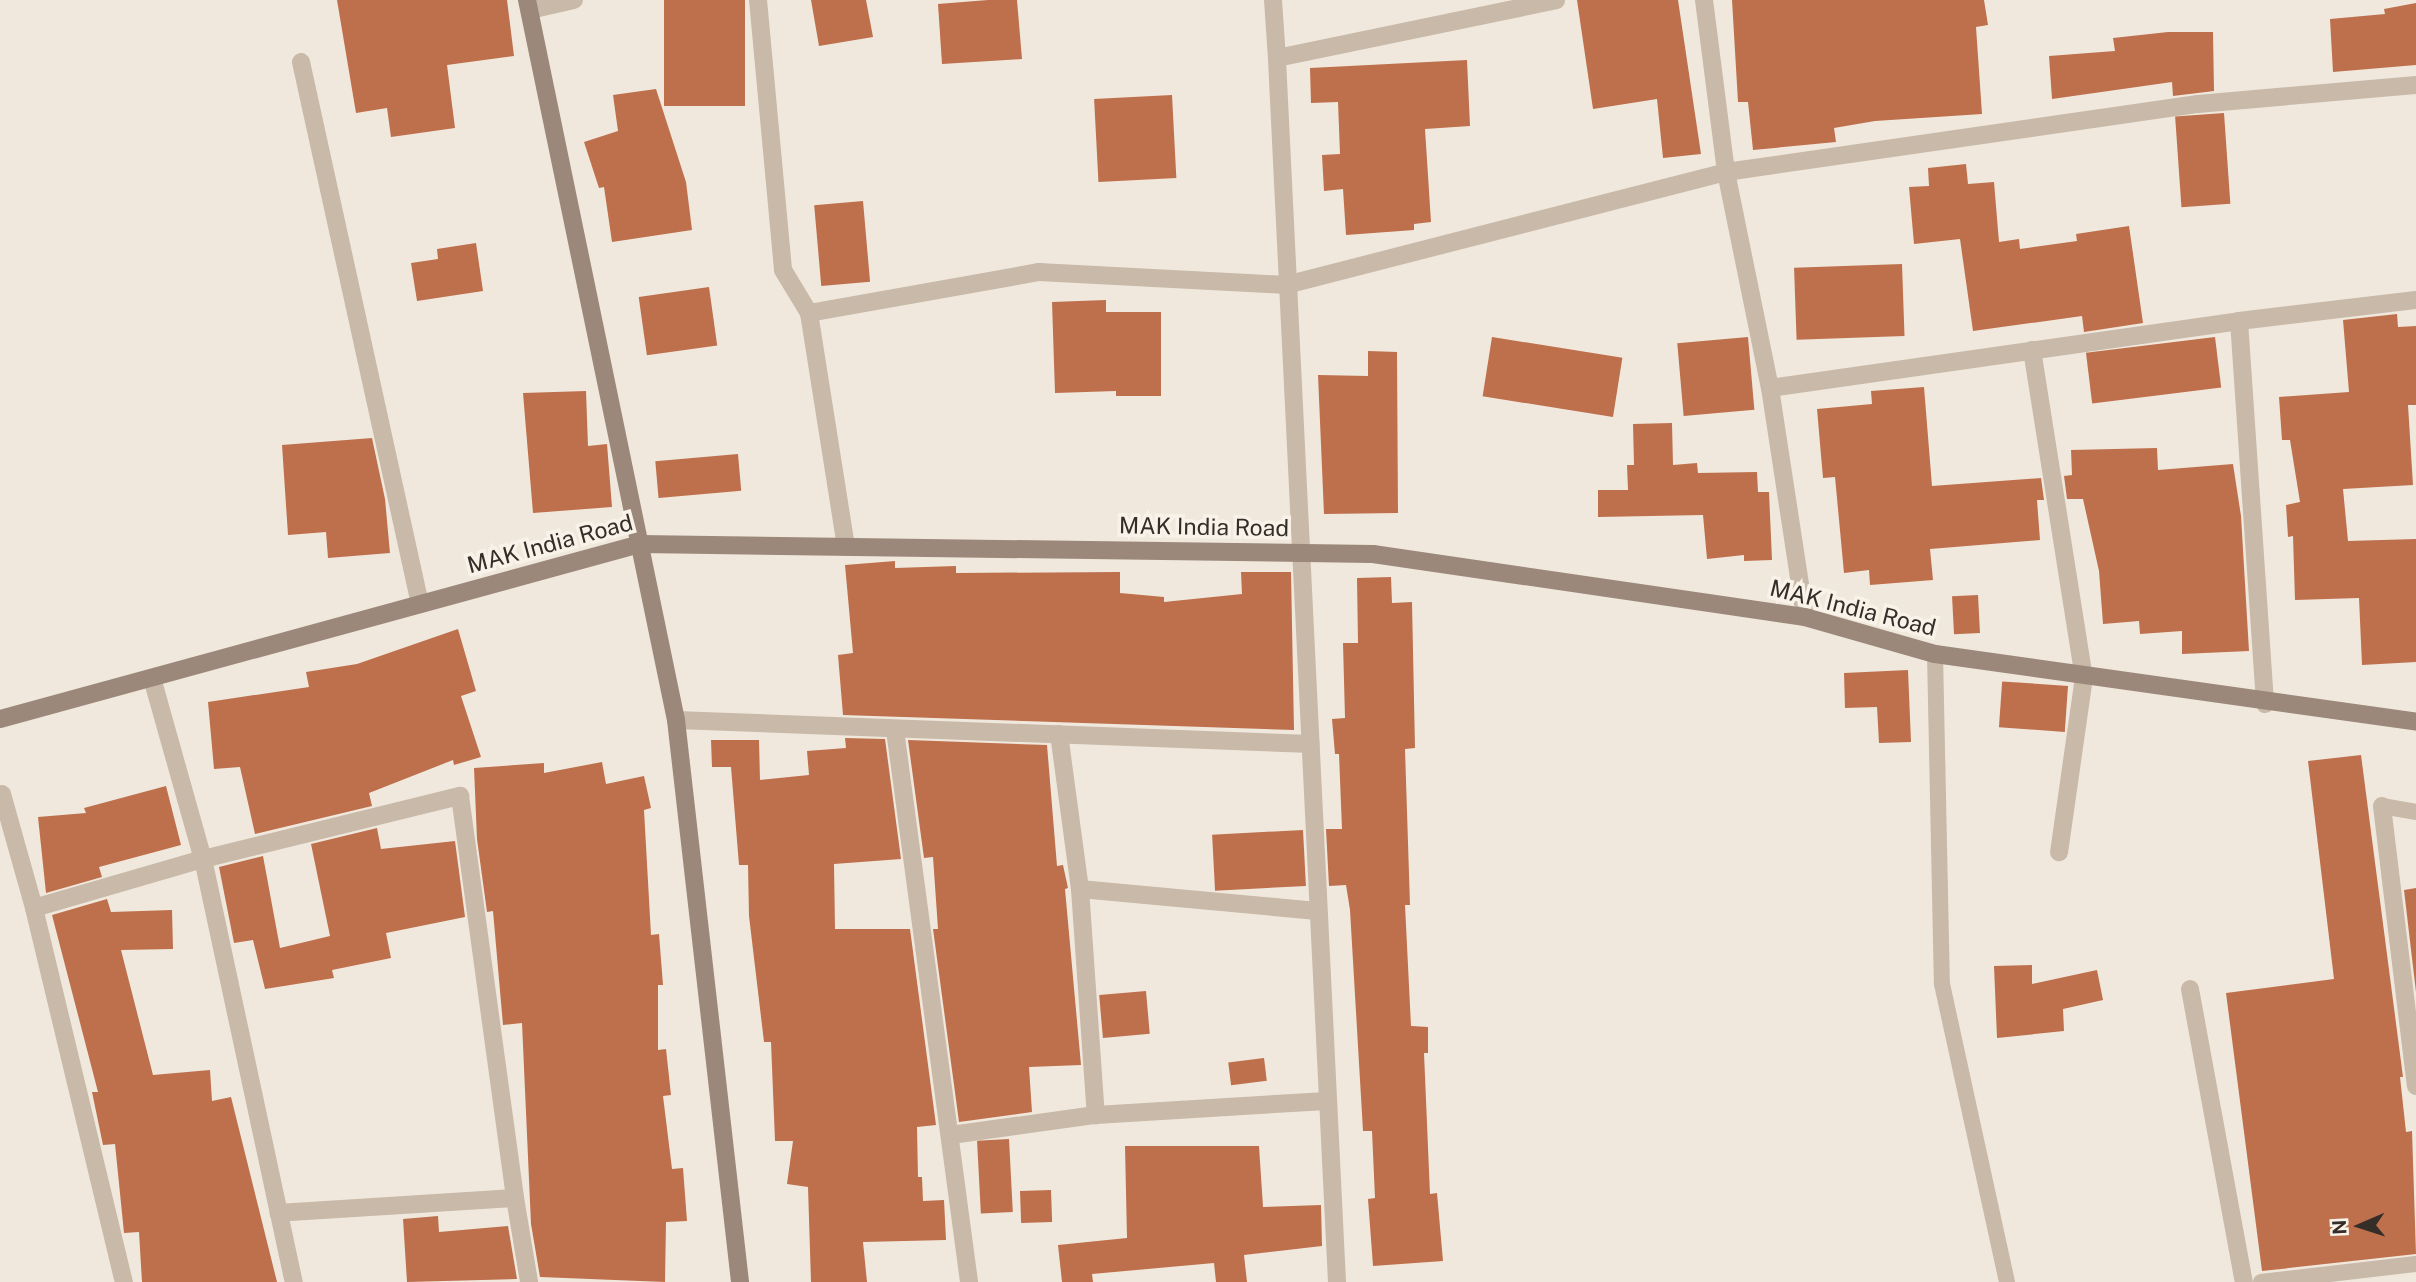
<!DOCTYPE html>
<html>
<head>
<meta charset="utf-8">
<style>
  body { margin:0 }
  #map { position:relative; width:2416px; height:1282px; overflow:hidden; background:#f0e8dc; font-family:"Public Sans",sans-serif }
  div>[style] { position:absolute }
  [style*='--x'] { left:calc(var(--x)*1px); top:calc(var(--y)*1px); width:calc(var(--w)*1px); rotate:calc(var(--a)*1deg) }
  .building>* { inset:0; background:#be6f4c; transform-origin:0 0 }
  .lane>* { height:16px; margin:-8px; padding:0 8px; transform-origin:8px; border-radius:8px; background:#c8b9a9 }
  .street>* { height:18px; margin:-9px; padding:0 9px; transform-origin:9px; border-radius:9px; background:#c8b9a9 }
  .secondary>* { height:18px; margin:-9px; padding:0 9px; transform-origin:9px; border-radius:9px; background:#9b887a }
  span { translate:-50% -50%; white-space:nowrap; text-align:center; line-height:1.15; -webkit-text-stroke:7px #f8f2e8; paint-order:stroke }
  .street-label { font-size:23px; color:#352d28 }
  .north { position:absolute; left:2325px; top:1191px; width:70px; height:70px; -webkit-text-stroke:5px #f8f2e8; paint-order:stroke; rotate:267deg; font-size:19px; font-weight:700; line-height:28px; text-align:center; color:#352d28 }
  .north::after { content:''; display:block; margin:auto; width:24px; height:32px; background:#352d28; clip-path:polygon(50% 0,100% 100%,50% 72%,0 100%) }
</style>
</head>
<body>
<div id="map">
  <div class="building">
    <i style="clip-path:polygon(337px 0,507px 0,514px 56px,447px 65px,455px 128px,391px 137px,387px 108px,356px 113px)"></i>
    <i style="left:664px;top:0;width:81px;height:106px"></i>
    <i style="clip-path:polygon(811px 0,866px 0,873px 37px,819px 46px)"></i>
    <i style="clip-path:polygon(988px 0,1017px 0,1022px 59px,942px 64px,938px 4px)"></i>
    <i style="clip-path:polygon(1577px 0,1678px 0,1701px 154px,1663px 158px,1657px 99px,1593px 109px)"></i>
    <i style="clip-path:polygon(1732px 0,1984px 0,1988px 25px,1976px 27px,1982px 114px,1875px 121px,1834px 128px,1836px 142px,1753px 150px,1748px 102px,1738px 102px)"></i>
    <i style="clip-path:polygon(2416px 3px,2416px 65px,2333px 72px,2330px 19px,2385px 14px,2384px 9px)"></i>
    <i style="clip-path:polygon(2168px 32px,2213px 32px,2214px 91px,2173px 96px,2172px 82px,2052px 99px,2049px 56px,2115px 51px,2113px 38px)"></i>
    <i style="clip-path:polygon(1467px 60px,1470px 126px,1425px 129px,1431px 222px,1414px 224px,1414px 230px,1346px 235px,1343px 189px,1324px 191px,1322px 155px,1340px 154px,1338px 102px,1311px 103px,1310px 68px)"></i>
    <i style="clip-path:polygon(656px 89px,686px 182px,692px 230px,612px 242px,604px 187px,599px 188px,584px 142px,618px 131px,613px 95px)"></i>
    <i style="left:1172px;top:95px;width:83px;height:78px;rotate:87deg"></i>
    <i style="left:2224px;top:113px;width:91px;height:49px;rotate:86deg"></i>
    <i style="clip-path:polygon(1966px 164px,1968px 184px,1994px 182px,1999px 242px,2019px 239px,2020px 249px,2077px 241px,2076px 234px,2129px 226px,2143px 323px,2084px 332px,2082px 316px,1973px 331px,1960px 239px,1914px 244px,1909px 187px,1929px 186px,1928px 168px)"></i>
    <i style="left:863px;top:201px;width:81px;height:49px;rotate:85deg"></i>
    <i style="clip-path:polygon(476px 243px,483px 291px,417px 301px,411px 263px,438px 259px,437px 249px)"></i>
    <i style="left:1902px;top:264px;width:72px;height:108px;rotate:88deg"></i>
    <i style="left:709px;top:287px;width:59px;height:71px;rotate:82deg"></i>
    <i style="clip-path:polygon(1106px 300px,1106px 312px,1161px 312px,1161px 396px,1116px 396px,1116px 391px,1055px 393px,1052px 302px)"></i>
    <i style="clip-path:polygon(2397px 314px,2398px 327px,2416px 326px,2416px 405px,2408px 405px,2413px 485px,2343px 489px,2348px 541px,2416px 539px,2416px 662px,2362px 665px,2359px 598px,2295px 600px,2293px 536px,2288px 537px,2286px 505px,2300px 502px,2290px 440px,2282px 440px,2279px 397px,2349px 392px,2343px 320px)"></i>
    <i style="left:1492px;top:337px;width:132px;height:60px;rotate:9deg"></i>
    <i style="left:1748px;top:337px;width:73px;height:71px;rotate:85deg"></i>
    <i style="left:2215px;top:337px;width:51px;height:130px;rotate:83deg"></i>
    <i style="clip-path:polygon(1368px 351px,1397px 352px,1398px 513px,1324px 514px,1318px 375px,1368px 376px)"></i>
    <i style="clip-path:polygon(1924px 387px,1932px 486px,2041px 478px,2044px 500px,2037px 500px,2040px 540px,1930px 549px,1933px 580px,1870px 585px,1869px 570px,1844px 573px,1835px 477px,1823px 478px,1817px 409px,1872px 404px,1871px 391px)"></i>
    <i style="clip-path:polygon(586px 391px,588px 446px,607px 444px,612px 507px,533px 513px,523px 393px)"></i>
    <i style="clip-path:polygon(1672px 423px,1673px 465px,1697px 463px,1698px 473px,1757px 472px,1758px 492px,1769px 492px,1772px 560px,1744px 561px,1744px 555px,1707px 559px,1703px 515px,1598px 517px,1598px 490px,1628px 490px,1627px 465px,1634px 465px,1633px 424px)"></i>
    <i style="clip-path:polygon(372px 438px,385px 499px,390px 553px,328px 558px,326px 532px,288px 535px,282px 445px)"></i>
    <i style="clip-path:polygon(2157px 448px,2158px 470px,2233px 464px,2241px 516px,2249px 651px,2182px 654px,2182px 631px,2140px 634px,2139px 621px,2103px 624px,2099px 571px,2083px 499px,2067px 499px,2064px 476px,2072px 475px,2071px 450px)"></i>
    <i style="left:738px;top:454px;width:37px;height:83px;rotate:85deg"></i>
    <i style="clip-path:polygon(895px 561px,895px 568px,956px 566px,956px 573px,1120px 572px,1120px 593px,1164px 597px,1164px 602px,1242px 594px,1241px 572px,1291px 572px,1294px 730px,843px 715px,838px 655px,853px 653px,845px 565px)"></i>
    <i style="clip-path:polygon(1391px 577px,1392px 603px,1412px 602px,1415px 748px,1405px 749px,1410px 905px,1405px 905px,1411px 1026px,1428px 1027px,1428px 1053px,1424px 1053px,1430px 1194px,1437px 1193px,1443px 1261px,1373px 1266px,1368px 1199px,1375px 1198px,1372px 1131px,1363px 1131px,1350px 910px,1346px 885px,1329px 886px,1326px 829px,1342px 829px,1339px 754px,1335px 754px,1332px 719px,1345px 718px,1343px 643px,1358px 643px,1357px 578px)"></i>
    <i style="left:1978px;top:595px;width:38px;height:26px;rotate:87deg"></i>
    <i style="clip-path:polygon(458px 629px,476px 691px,461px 696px,481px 757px,454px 765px,453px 760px,369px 793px,372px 806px,255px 834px,240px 767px,214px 769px,208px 702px,309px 687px,306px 672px,357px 664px)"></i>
    <i style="clip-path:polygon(1908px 670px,1911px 742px,1879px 743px,1877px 707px,1845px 708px,1844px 673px)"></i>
    <i style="left:2068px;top:686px;width:46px;height:66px;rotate:94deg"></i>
    <i style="clip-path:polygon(845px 738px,885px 739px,901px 859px,834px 864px,835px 929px,910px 929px,936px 1125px,917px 1127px,918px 1177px,922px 1177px,923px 1201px,944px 1200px,946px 1240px,863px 1242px,867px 1282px,811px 1282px,808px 1187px,787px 1184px,793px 1141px,775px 1141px,771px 1042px,764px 1042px,749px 916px,748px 865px,739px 865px,731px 767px,712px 767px,711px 740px,759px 740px,760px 780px,809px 775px,807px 751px,846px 748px)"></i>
    <i style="clip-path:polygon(908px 740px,1047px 745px,1057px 866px,1063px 865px,1068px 888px,1065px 889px,1081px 1065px,1029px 1067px,1032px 1112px,959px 1122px,933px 929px,938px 929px,933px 857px,924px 858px)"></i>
    <i style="clip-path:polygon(2361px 755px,2403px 1077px,2400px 1077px,2406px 1132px,2412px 1131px,2416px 1254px,2262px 1271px,2226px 993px,2334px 979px,2308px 761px)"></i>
    <i style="clip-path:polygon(602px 762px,606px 784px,644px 776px,651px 808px,644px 810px,651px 935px,659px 934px,663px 985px,658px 985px,658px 1050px,666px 1049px,671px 1095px,663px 1096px,672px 1169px,683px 1168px,687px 1221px,666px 1222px,665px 1282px,540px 1277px,531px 1224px,522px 1023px,503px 1025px,493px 911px,487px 912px,477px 839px,474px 768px,544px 763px,544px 773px)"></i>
    <i style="clip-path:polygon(166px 786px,181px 845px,99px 867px,102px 877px,46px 893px,38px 817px,86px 813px,84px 808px)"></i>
    <i style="clip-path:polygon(377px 828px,381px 849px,455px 841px,465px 917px,386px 933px,391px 958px,332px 970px,334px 978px,265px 989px,253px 940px,234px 943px,219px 867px,263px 856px,280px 948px,330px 936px,311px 844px)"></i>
    <i style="left:1303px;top:830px;width:56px;height:91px;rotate:87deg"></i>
    <i style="clip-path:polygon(2416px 888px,2416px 992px,2404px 890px)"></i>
    <i style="clip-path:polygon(107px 899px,111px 912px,172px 910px,173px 949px,121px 950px,153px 1075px,210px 1070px,212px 1101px,231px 1097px,277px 1282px,142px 1282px,139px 1232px,124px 1233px,115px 1144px,103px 1145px,92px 1092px,98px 1092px,52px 915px)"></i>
    <i style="clip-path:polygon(2032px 965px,2032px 984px,2097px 970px,2103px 1000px,2063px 1009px,2064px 1031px,1997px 1038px,1994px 966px)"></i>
    <i style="left:1146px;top:991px;width:43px;height:47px;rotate:85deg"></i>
    <i style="left:1264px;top:1058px;width:23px;height:36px;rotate:83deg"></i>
    <i style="left:1009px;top:1139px;width:73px;height:32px;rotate:87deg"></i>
    <i style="clip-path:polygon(1125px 1146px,1259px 1146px,1263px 1207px,1321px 1205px,1322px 1246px,1244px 1255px,1247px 1282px,1216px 1282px,1214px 1263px,1092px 1274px,1093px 1282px,1062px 1282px,1058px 1245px,1127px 1238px)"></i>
    <i style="left:1051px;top:1190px;width:32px;height:31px;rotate:88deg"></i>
    <i style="clip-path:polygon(438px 1216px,439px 1232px,508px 1226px,517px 1279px,407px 1282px,403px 1219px)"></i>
  </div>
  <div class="lane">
    <i style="--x:1935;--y:654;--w:330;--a:88.8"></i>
    <i style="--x:1942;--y:984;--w:305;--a:77.7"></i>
    <i style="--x:2382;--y:806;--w:35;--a:10"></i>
    <i style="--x:2261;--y:1282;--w:156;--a:-6.6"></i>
  </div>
  <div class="street">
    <i style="--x:758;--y:0;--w:271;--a:84.7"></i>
    <i style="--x:783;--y:270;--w:50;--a:58.8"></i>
    <i style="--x:809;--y:313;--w:237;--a:81"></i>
    <i style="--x:1273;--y:0;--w:58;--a:86.1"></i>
    <i style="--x:1704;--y:0;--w:173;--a:82.7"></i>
    <i style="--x:1726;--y:172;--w:220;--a:78.5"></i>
    <i style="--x:1770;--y:388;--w:232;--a:81.3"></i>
    <i style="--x:530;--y:10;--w:45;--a:-12.8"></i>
    <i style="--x:301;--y:62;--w:555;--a:77.62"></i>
    <i style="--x:809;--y:313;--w:234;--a:-10.1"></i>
    <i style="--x:1039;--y:272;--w:247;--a:3"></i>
    <i style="--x:1286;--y:285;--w:454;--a:-14.4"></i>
    <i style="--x:1726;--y:172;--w:477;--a:-8.2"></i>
    <i style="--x:2198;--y:104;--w:219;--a:-5"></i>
    <i style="--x:2239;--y:321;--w:384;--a:86.1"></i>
    <i style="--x:2032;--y:350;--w:331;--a:81"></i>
    <i style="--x:2084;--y:677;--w:177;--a:98.1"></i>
    <i style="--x:1770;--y:388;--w:474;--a:-8.1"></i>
    <i style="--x:2239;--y:321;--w:178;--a:-6.8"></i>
    <i style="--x:152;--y:678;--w:188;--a:74.3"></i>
    <i style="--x:203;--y:859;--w:433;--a:77.9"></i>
    <i style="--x:676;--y:720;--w:635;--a:2.16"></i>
    <i style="--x:895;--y:730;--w:557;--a:82.36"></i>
    <i style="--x:1059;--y:734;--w:156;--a:82.3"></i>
    <i style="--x:1080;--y:889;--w:227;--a:86"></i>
    <i style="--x:2;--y:794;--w:118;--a:74.3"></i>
    <i style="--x:34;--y:908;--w:176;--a:-16.2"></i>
    <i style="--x:203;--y:859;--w:265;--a:-13.8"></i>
    <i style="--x:460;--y:796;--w:406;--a:82.2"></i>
    <i style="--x:515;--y:1198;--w:237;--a:176.4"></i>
    <i style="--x:2382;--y:806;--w:282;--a:83.1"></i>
    <i style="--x:1080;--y:889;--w:238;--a:5.3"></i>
    <i style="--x:34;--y:908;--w:385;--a:76.5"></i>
    <i style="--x:2190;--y:989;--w:298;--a:79.6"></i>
    <i style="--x:951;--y:1135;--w:146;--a:-7.9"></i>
    <i style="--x:1096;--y:1115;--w:231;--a:-3.5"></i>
    <i style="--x:515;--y:1198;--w:85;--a:80.5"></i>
    <i style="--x:1337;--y:1282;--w:1225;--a:-92.81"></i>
    <i style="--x:1277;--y:58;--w:285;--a:-11.7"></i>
  </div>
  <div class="secondary">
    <i style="--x:527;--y:0;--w:735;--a:78.31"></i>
    <i style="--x:676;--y:720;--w:566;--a:83.5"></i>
    <i style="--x:0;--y:719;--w:663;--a:-15.29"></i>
    <i style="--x:640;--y:544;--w:733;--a:0.78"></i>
    <i style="--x:1373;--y:554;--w:437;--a:8.3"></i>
    <i style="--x:1805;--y:617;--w:135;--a:15.9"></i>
    <i style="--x:1935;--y:654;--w:486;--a:8"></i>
  </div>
  <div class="street-label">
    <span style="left:1204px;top:527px;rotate:1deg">MAK India Road</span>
    <span style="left:550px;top:544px;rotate:-15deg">MAK India Road</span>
    <span style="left:1853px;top:608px;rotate:14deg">MAK India Road</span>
  </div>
  <div class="north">N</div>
</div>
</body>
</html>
